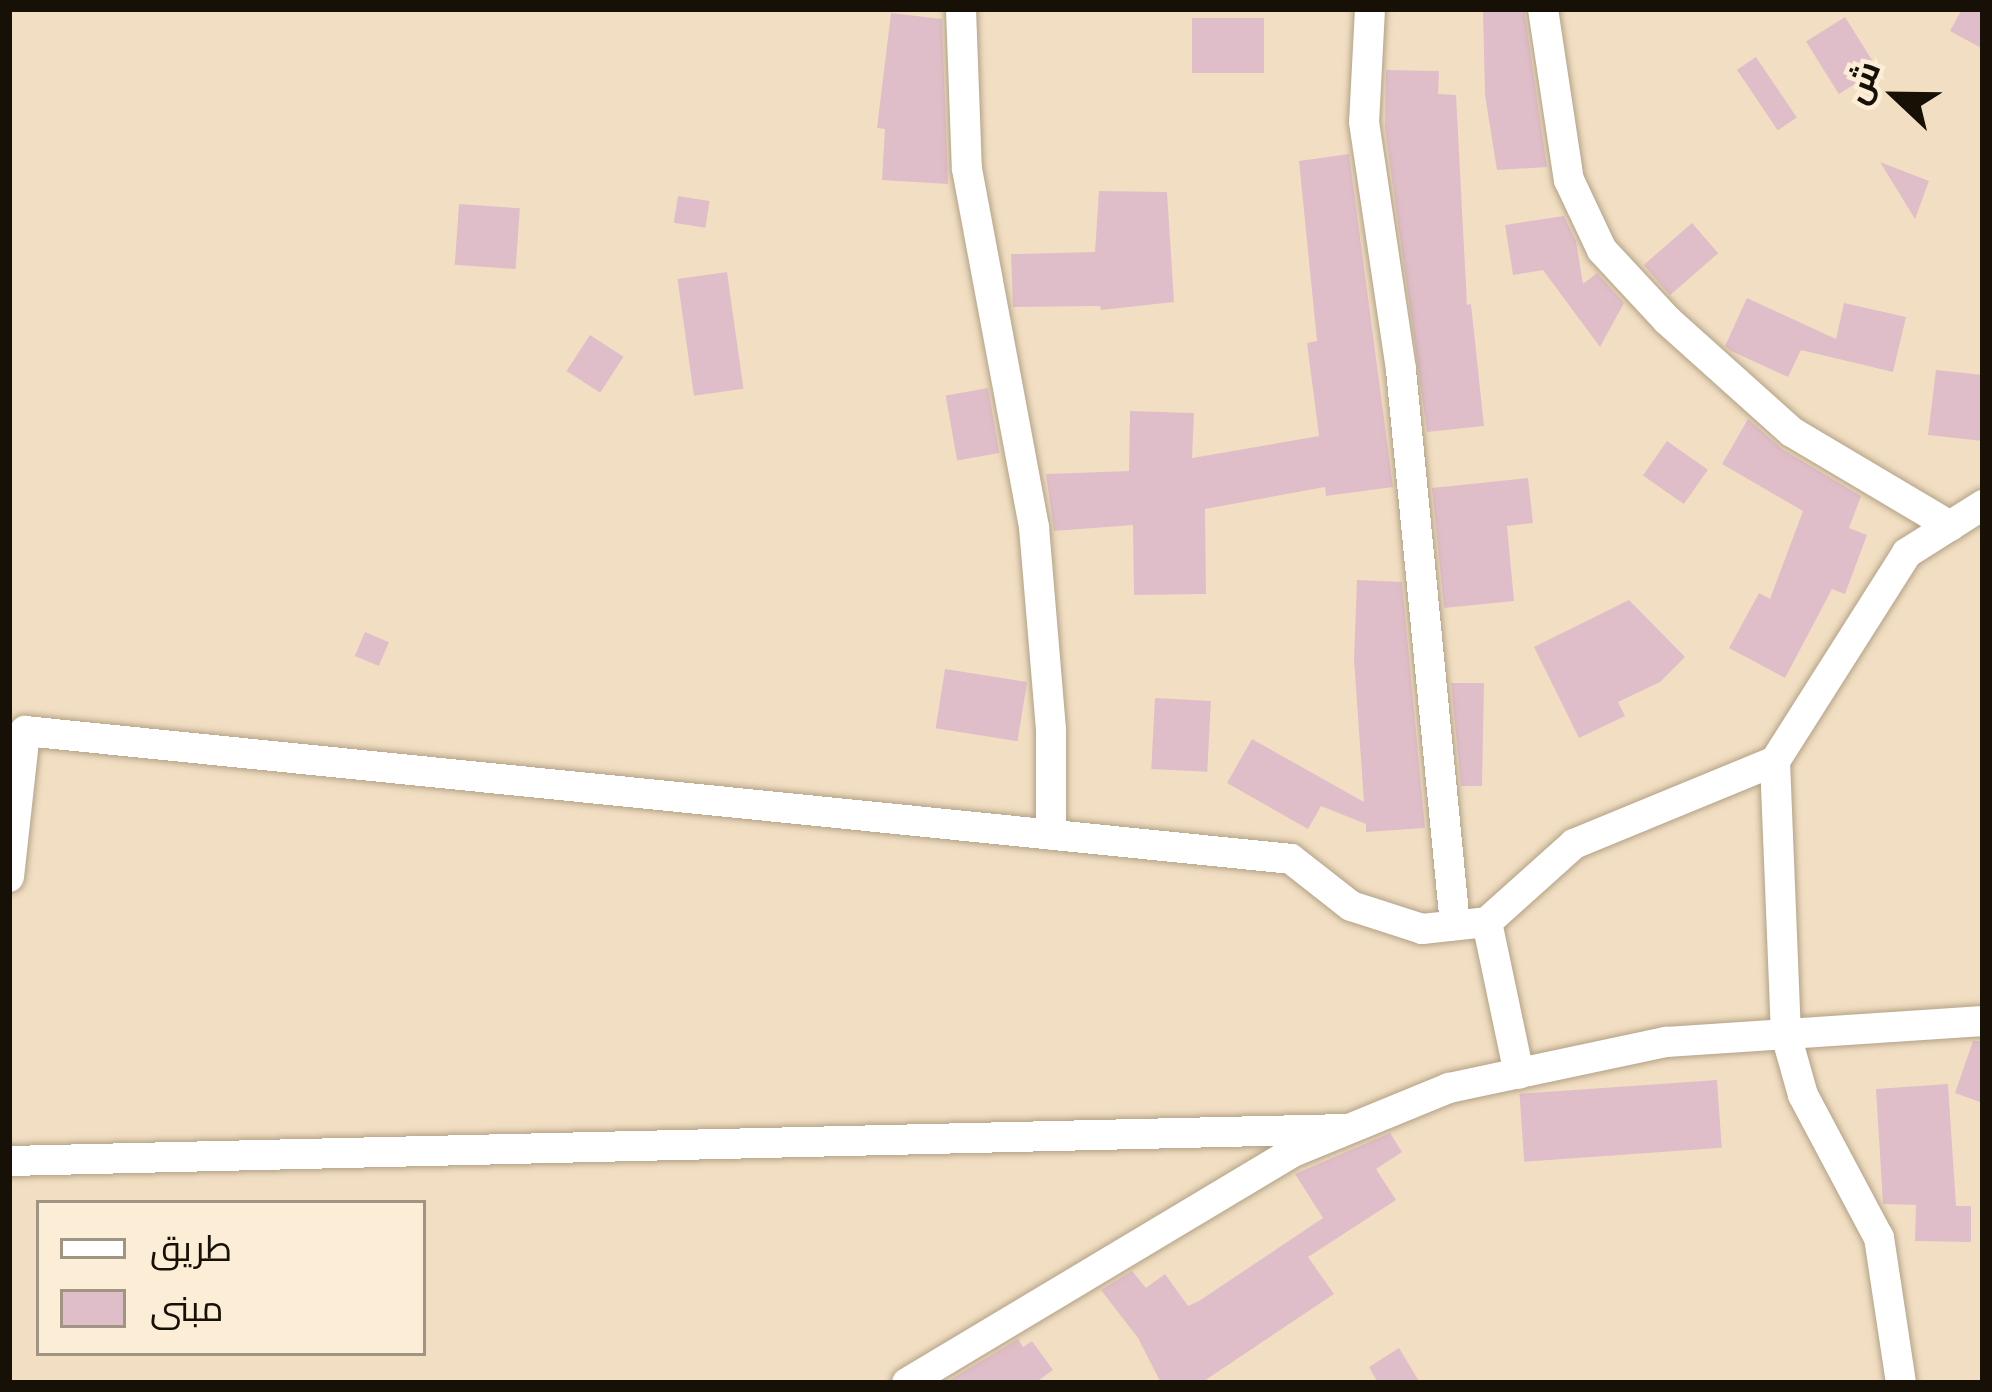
<!DOCTYPE html>
<html>
<head>
<meta charset="utf-8">
<style>
  body { margin:0 }
  #map { position:relative; width:1992px; height:1392px; overflow:hidden; background:#f2dfc3; font-family:"Space Grotesk",Cairo,sans-serif }
  div>[style] { position:absolute }
  [style*='--x'] { left:calc(var(--x)*1px); top:calc(var(--y)*1px); width:calc(var(--w)*1px); rotate:calc(var(--a)*1deg) }
  .building>* { inset:0; background:#e0bec9; transform-origin:0 0 }
  .roads { filter:drop-shadow(0 0 3px #b3a186) drop-shadow(0 0 3px #b3a186) }
  .street>* { height:30px; margin:-15px; padding:0 15px; transform-origin:15px; border-radius:15px; background:#fff }
  span { translate:-50% -50%; white-space:nowrap; text-align:center; line-height:1.15; -webkit-text-stroke:12px #fcedd6; paint-order:stroke }
  .frame { position:absolute; inset:0; border:12px solid #161006; pointer-events:none }
  .legend { position:absolute; left:36px; top:1200px; width:390px; height:156px; box-sizing:border-box; background:#fcedd6; border:3px solid #a09583; margin:0; padding:15px 21px; list-style:none; font-size:36px; color:#161006 }
  .legend li { display:flex; align-items:center; gap:24px; height:60px }
  .legend b { width:60px; border:3px solid #a09583 }
  .north { position:absolute; left:1836px; top:36px; width:120px; height:120px; -webkit-text-stroke:9px #fcedd6; paint-order:stroke; rotate:292deg; font-size:33px; font-weight:700; line-height:48px; text-align:center; color:#161006 }
  .north::after { content:''; display:block; margin:auto; width:42px; height:54px; background:#161006; clip-path:polygon(50% 0,100% 100%,50% 72%,0 100%) }
</style>
</head>
<body>
<div id="map">
  <div class="building">
    <i style="clip-path:polygon(1483px 9px,1524px 9px,1547px 167px,1497px 170px,1485px 95px)"></i>
    <i style="clip-path:polygon(1962px 9px,1983px 9px,1983px 49px,1950px 31px)"></i>
    <i style="clip-path:polygon(891px 13px,942px 19px,948px 184px,882px 180px,885px 129px,877px 128px)"></i>
    <i style="left:1845px;top:17px;width:62px;height:46px;rotate:58deg"></i>
    <i style="left:1264px;top:18px;width:55px;height:72px;rotate:90deg"></i>
    <i style="left:1756px;top:57px;width:73px;height:23px;rotate:56deg"></i>
    <i style="clip-path:polygon(1386px 70px,1439px 71px,1438px 94px,1456px 95px,1467px 305px,1471px 304px,1484px 426px,1427px 432px,1385px 128px)"></i>
    <i style="clip-path:polygon(1349px 154px,1393px 487px,1326px 496px,1325px 487px,1205px 509px,1206px 594px,1134px 595px,1133px 525px,1054px 531px,1046px 474px,1129px 471px,1130px 411px,1194px 413px,1192px 458px,1319px 436px,1307px 343px,1317px 341px,1299px 161px)"></i>
    <i style="clip-path:polygon(1880px 162px,1929px 181px,1915px 219px)"></i>
    <i style="clip-path:polygon(1099px 191px,1167px 192px,1174px 302px,1101px 310px,1100px 306px,1013px 307px,1011px 254px,1095px 252px)"></i>
    <i style="left:678px;top:196px;width:32px;height:27px;rotate:9deg"></i>
    <i style="left:459px;top:204px;width:61px;height:61px;rotate:4deg"></i>
    <i style="clip-path:polygon(1564px 216px,1576px 241px,1583px 284px,1597px 273px,1624px 303px,1600px 347px,1543px 270px,1513px 275px,1505px 225px)"></i>
    <i style="left:1692px;top:223px;width:40px;height:64px;rotate:49deg"></i>
    <i style="left:727px;top:272px;width:118px;height:50px;rotate:82deg"></i>
    <i style="clip-path:polygon(1747px 298px,1836px 339px,1844px 303px,1906px 317px,1893px 372px,1801px 350px,1788px 377px,1731px 351px,1725px 346px)"></i>
    <i style="left:590px;top:335px;width:40px;height:43px;rotate:33deg"></i>
    <i style="clip-path:polygon(1936px 370px,1983px 375px,1983px 441px,1928px 435px)"></i>
    <i style="left:988px;top:388px;width:66px;height:43px;rotate:80deg"></i>
    <i style="clip-path:polygon(1748px 419px,1782px 449px,1861px 496px,1849px 528px,1867px 535px,1845px 594px,1832px 589px,1785px 678px,1729px 648px,1759px 593px,1770px 599px,1803px 511px,1722px 464px)"></i>
    <i style="left:1667px;top:441px;width:50px;height:42px;rotate:35deg"></i>
    <i style="clip-path:polygon(1528px 478px,1533px 523px,1507px 526px,1514px 601px,1444px 608px,1432px 488px)"></i>
    <i style="clip-path:polygon(1357px 580px,1402px 582px,1425px 828px,1366px 832px,1366px 824px,1321px 806px,1308px 829px,1227px 783px,1252px 739px,1364px 802px,1354px 659px)"></i>
    <i style="clip-path:polygon(1629px 600px,1685px 657px,1660px 682px,1618px 702px,1625px 716px,1579px 738px,1534px 647px)"></i>
    <i style="left:365px;top:632px;width:26px;height:26px;rotate:23deg"></i>
    <i style="left:945px;top:669px;width:83px;height:60px;rotate:9deg"></i>
    <i style="clip-path:polygon(1451px 683px,1484px 683px,1482px 786px,1461px 786px)"></i>
    <i style="left:1155px;top:698px;width:56px;height:71px;rotate:3deg"></i>
    <i style="clip-path:polygon(1973px 1041px,1983px 1041px,1983px 1103px,1955px 1093px)"></i>
    <i style="left:1717px;top:1080px;width:68px;height:198px;rotate:86deg"></i>
    <i style="clip-path:polygon(1948px 1084px,1956px 1206px,1971px 1206px,1971px 1242px,1915px 1241px,1916px 1205px,1883px 1204px,1876px 1089px)"></i>
    <i style="clip-path:polygon(1390px 1133px,1402px 1152px,1376px 1169px,1396px 1200px,1308px 1257px,1334px 1294px,1201px 1383px,1161px 1383px,1138px 1338px,1101px 1290px,1132px 1271px,1146px 1288px,1165px 1274px,1188px 1306px,1199px 1301px,1323px 1218px,1295px 1174px)"></i>
    <i style="clip-path:polygon(1018px 1339px,1023px 1347px,1032px 1341px,1053px 1370px,1035px 1383px,945px 1383px)"></i>
    <i style="clip-path:polygon(1399px 1348px,1420px 1383px,1378px 1383px,1369px 1367px)"></i>
  </div>
  <div class="roads">
    <div class="street">
      <i style="--x:961;--y:9;--w:160;--a:87.9"></i>
      <i style="--x:967;--y:169;--w:364;--a:79.4"></i>
      <i style="--x:1034;--y:527;--w:204;--a:85.2"></i>
      <i style="--x:1051;--y:730;--w:105;--a:90"></i>
      <i style="--x:1370;--y:9;--w:113;--a:93"></i>
      <i style="--x:1364;--y:122;--w:251;--a:81.5"></i>
      <i style="--x:1401;--y:370;--w:558;--a:84.44"></i>
      <i style="--x:1543;--y:9;--w:173;--a:81.4"></i>
      <i style="--x:1569;--y:180;--w:77;--a:64.8"></i>
      <i style="--x:1602;--y:250;--w:96;--a:47.1"></i>
      <i style="--x:1667;--y:320;--w:168;--a:41.9"></i>
      <i style="--x:1792;--y:432;--w:184;--a:30.7"></i>
      <i style="--x:9;--y:877;--w:147;--a:-83.7"></i>
      <i style="--x:25;--y:731;--w:1272;--a:5.77"></i>
      <i style="--x:1291;--y:859;--w:76;--a:38.1"></i>
      <i style="--x:1351;--y:906;--w:75;--a:17.9"></i>
      <i style="--x:1422;--y:929;--w:65;--a:-6.1"></i>
      <i style="--x:1487;--y:922;--w:117;--a:-41.9"></i>
      <i style="--x:1574;--y:844;--w:217;--a:-22.4"></i>
      <i style="--x:1487;--y:922;--w:155;--a:78.1"></i>
      <i style="--x:9;--y:1161;--w:1338;--a:-1.37"></i>
      <i style="--x:907;--y:1383;--w:450;--a:-30.9"></i>
      <i style="--x:1293;--y:1152;--w:169;--a:-22.3"></i>
      <i style="--x:1449;--y:1088;--w:222;--a:-12"></i>
      <i style="--x:1666;--y:1042;--w:318;--a:-3.8"></i>
      <i style="--x:1901;--y:1383;--w:147;--a:-98.6"></i>
      <i style="--x:1879;--y:1238;--w:162;--a:-118"></i>
      <i style="--x:1803;--y:1095;--w:62;--a:-105.8"></i>
      <i style="--x:1786;--y:1035;--w:274;--a:-92.3"></i>
      <i style="--x:1775;--y:761;--w:246;--a:-57.6"></i>
      <i style="--x:1907;--y:553;--w:90;--a:-32.3"></i>
    </div>
  </div>
  <div class="frame"></div>
  <ul class="legend">
  <li><b style="height:15px;background:#fff"></b>طريق</li>
  <li><b style="height:33px;background:#e0bec9"></b>مبنى</li>
  </ul>
  <div class="north">ش</div>
</div>
</body>
</html>
